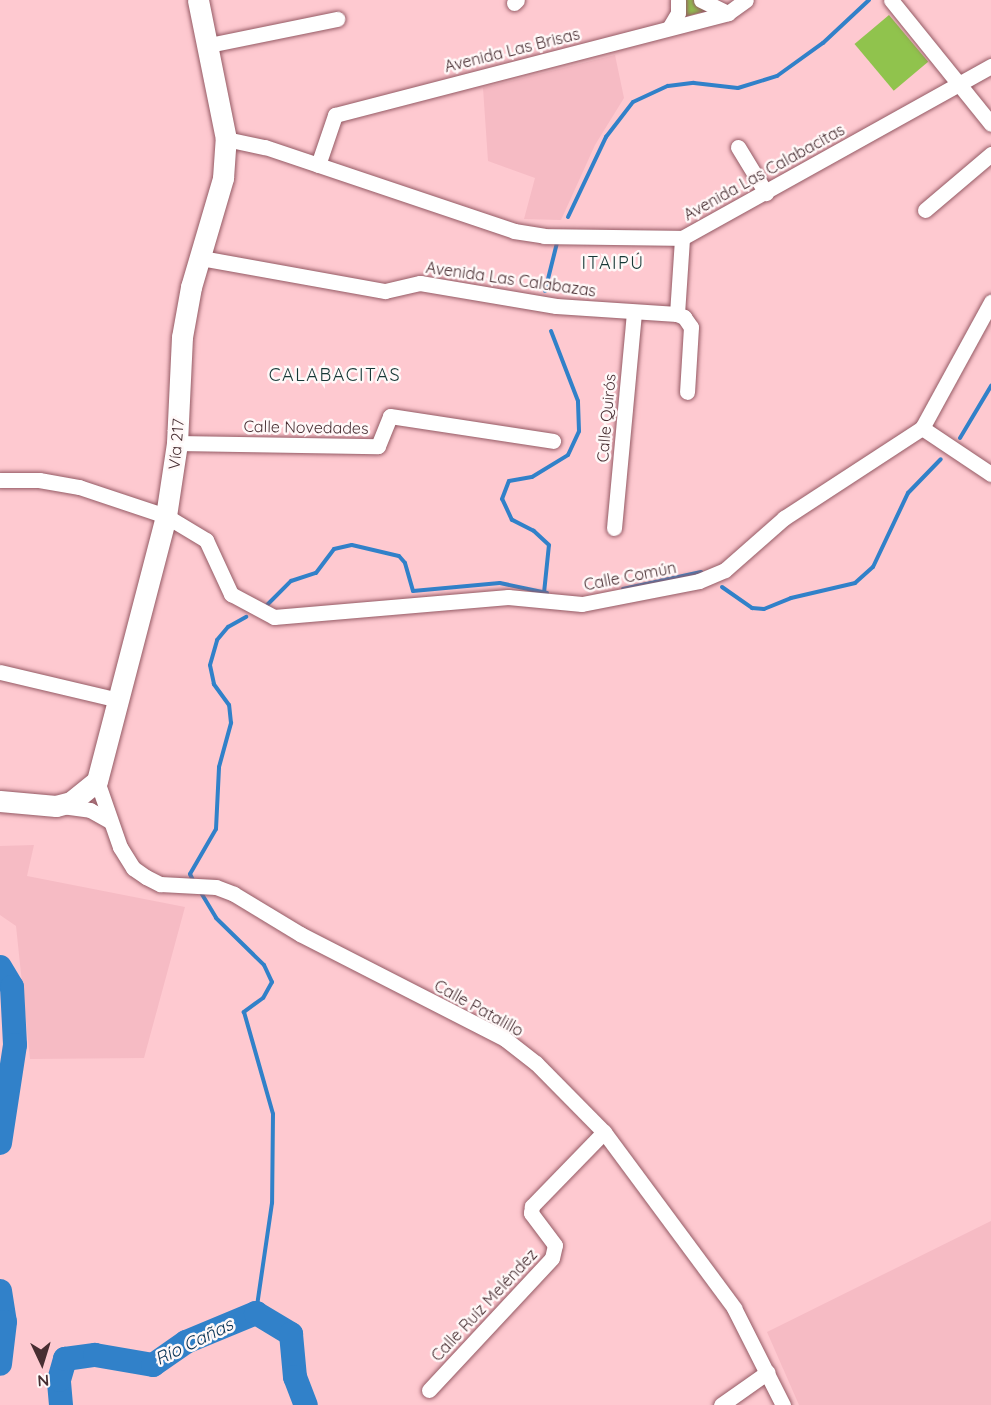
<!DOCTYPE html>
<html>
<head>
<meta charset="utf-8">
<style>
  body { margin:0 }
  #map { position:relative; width:991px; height:1405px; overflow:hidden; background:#fec9d0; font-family:Quicksand,sans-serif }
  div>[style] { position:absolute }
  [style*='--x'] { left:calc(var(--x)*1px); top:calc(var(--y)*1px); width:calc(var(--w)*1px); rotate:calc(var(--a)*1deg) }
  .built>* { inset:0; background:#f6bbc4 }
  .green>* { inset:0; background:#90c34d; transform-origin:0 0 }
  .stream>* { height:4px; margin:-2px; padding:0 2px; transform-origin:2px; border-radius:2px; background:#3181c9 }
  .river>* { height:24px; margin:-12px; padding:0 12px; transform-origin:12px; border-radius:12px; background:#3181c9 }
  .roads { filter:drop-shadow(0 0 2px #945a64) drop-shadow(0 0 2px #945a64) }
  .minor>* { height:15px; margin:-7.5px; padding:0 7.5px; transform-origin:7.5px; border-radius:7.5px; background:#fff }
  .secondary>* { height:21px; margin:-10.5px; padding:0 10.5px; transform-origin:10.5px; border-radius:10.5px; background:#fff }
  span { translate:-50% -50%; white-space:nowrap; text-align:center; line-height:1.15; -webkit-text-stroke:5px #fff8f8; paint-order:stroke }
  .street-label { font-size:16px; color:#482e32 }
  .neighbourhood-label { font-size:18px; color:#163836; letter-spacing:1.5px }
  .water-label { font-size:18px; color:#032f53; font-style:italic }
  .north { position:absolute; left:12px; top:1333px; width:60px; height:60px; -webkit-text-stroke:4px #fff8f8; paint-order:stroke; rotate:176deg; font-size:16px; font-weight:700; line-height:24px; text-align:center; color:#482e32 }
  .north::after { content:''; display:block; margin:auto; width:21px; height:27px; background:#482e32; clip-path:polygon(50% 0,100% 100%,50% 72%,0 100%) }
</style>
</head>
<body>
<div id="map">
  <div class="built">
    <i style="clip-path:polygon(615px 55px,624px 98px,595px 145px,561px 220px,524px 219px,535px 178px,488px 161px,483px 88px)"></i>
    <i style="clip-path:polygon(34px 845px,27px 876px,185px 907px,144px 1058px,30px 1059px,16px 926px,0 915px,0 846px)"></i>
    <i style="clip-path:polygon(991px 1221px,991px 1405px,799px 1405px,767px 1332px)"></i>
  </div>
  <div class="green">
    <i style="clip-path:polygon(685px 0,695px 0,713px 9px,680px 18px)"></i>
    <i style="left:889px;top:15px;width:61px;height:45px;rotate:50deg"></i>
  </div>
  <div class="stream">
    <i style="--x:568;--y:217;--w:89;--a:-64.6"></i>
    <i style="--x:606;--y:137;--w:44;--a:-52.4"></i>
    <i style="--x:633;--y:102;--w:38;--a:-25"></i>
    <i style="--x:668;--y:86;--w:26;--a:-7"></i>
    <i style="--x:694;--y:83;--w:44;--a:6.5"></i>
    <i style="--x:738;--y:88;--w:41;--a:-17.1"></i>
    <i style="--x:777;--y:76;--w:57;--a:-35.7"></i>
    <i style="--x:823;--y:43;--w:63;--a:-43.1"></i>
    <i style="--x:545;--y:291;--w:54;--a:-76"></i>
    <i style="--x:960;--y:438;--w:61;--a:-59.2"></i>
    <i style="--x:722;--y:587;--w:37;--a:35"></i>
    <i style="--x:752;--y:608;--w:12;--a:5"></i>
    <i style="--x:764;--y:609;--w:29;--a:-22"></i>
    <i style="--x:791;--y:598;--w:66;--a:-13.2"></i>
    <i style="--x:855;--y:583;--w:24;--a:-42"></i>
    <i style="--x:873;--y:567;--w:82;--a:-64.7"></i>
    <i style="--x:908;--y:493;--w:47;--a:-45.9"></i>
    <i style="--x:623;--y:589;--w:80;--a:-12.3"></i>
    <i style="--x:544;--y:593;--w:48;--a:-84.1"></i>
    <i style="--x:549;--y:545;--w:21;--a:-137"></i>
    <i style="--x:534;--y:531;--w:25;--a:-153"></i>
    <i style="--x:512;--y:520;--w:23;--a:-115"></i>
    <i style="--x:502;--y:499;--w:19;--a:-69"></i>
    <i style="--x:509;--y:481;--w:23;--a:-10"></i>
    <i style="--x:532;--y:477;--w:42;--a:-31.4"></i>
    <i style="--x:568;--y:455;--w:26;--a:-65"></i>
    <i style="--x:579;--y:431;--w:30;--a:-92"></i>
    <i style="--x:578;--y:401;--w:75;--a:-111.1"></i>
    <i style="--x:267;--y:605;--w:34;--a:-45"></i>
    <i style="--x:291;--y:581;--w:26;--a:-18"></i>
    <i style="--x:316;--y:573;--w:30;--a:-53"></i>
    <i style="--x:334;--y:549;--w:18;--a:-13"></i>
    <i style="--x:352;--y:545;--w:48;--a:13.2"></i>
    <i style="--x:399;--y:556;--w:9;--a:49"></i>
    <i style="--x:405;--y:563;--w:29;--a:74"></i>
    <i style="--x:413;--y:591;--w:87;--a:-5.3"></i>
    <i style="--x:500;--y:583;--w:48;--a:12"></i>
    <i style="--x:194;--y:882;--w:9;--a:-117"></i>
    <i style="--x:190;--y:874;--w:52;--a:-60"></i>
    <i style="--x:216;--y:829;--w:62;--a:-87.2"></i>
    <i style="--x:219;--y:767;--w:46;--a:-74.7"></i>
    <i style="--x:231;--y:723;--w:18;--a:-96"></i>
    <i style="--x:229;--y:705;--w:26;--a:-126"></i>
    <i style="--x:214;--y:684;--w:19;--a:-102"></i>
    <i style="--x:210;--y:665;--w:26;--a:-74"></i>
    <i style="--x:217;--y:640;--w:17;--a:-50"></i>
    <i style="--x:228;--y:627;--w:21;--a:-29"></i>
    <i style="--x:200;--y:891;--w:31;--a:59"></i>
    <i style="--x:216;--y:918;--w:67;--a:44.4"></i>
    <i style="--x:264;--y:965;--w:19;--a:65"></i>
    <i style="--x:272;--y:982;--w:18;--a:119"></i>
    <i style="--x:263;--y:998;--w:24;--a:144"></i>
    <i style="--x:244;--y:1012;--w:106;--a:74.1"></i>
    <i style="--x:273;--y:1114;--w:89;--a:90.6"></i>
    <i style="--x:272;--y:1203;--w:111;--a:98.3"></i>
  </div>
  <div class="river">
    <i style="--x:0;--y:967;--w:23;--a:59"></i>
    <i style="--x:12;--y:987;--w:58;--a:87"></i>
    <i style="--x:15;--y:1045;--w:99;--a:98.7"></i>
    <i style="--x:0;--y:1291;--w:31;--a:81"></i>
    <i style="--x:5;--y:1322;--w:42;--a:96.8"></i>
    <i style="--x:61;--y:1405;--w:25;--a:-95"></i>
    <i style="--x:59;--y:1380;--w:22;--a:-74"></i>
    <i style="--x:65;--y:1359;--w:30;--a:-8"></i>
    <i style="--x:95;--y:1355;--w:59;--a:9.8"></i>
    <i style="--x:153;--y:1365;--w:40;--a:-34.9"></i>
    <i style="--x:186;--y:1342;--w:76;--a:-22.5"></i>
    <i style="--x:256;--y:1313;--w:41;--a:31"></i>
    <i style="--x:291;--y:1334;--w:43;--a:84.7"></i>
    <i style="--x:295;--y:1377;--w:30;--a:69"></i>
  </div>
  <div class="roads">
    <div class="minor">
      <i style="--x:701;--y:0;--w:30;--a:26"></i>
      <i style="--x:891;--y:0;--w:159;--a:51.1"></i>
      <i style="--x:514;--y:3;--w:4;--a:-45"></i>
      <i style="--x:669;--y:28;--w:17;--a:-59"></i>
      <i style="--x:678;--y:13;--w:13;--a:-90"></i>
      <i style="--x:209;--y:45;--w:131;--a:-11.5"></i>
      <i style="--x:226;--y:139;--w:40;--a:12"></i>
      <i style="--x:265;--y:147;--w:263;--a:18.6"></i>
      <i style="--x:514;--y:231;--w:30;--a:9"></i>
      <i style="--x:544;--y:236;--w:138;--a:0.8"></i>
      <i style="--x:682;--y:238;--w:354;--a:-29.1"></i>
      <i style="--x:738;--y:147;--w:54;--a:58.7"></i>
      <i style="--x:318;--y:165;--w:53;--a:-71.2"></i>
      <i style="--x:335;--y:115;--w:406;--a:-14.5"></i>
      <i style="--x:728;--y:13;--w:22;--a:-36"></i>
      <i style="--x:925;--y:210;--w:87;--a:-40.3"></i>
      <i style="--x:201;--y:258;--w:187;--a:10.2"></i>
      <i style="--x:385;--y:291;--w:36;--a:-13"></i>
      <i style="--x:420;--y:283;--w:138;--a:9.6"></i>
      <i style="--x:556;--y:306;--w:121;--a:3.8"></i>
      <i style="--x:677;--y:314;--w:8;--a:23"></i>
      <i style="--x:684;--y:317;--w:12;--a:55"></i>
      <i style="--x:691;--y:327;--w:65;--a:93.5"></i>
      <i style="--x:677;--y:314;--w:76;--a:-86.2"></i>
      <i style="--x:922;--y:428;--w:83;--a:33.7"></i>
      <i style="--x:177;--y:443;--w:201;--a:0.9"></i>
      <i style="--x:378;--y:446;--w:32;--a:-68"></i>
      <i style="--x:390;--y:416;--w:165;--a:8.7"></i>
      <i style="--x:0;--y:480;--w:39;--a:0"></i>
      <i style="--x:39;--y:480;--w:41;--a:9.9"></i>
      <i style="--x:79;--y:487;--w:92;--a:18.4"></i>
      <i style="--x:166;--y:516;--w:47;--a:31"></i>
      <i style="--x:206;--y:540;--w:60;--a:65.2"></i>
      <i style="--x:231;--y:594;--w:49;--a:28.1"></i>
      <i style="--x:274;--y:617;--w:235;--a:-4.9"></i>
      <i style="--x:508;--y:597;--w:74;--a:5.4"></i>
      <i style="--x:582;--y:604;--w:119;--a:-11.1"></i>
      <i style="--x:699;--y:581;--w:28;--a:-23"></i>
      <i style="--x:725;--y:570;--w:79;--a:-41.4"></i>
      <i style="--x:784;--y:518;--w:165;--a:-33.1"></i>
      <i style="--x:922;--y:428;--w:144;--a:-61.3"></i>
      <i style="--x:614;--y:528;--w:217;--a:-84.7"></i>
      <i style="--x:0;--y:672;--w:121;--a:13.3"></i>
      <i style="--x:97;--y:781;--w:70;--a:70.8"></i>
      <i style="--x:120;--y:847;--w:25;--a:58"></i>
      <i style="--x:133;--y:868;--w:16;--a:35"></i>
      <i style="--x:146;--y:877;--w:16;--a:27"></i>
      <i style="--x:160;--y:884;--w:56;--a:3.1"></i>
      <i style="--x:216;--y:887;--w:19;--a:21"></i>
      <i style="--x:234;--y:894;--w:77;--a:31.2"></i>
      <i style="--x:300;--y:934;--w:230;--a:27.1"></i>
      <i style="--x:505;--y:1039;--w:39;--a:38"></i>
      <i style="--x:536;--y:1063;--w:97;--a:45.4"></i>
      <i style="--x:604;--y:1132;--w:219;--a:53.5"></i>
      <i style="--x:734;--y:1308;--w:109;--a:63.2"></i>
      <i style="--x:62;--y:806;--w:28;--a:8"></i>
      <i style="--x:90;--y:810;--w:23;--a:29"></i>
      <i style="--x:429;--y:1390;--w:180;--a:-47"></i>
      <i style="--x:552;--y:1258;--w:13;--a:-77"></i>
      <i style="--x:555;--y:1245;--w:40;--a:-127"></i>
      <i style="--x:531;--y:1213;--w:7;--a:-82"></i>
      <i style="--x:532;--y:1206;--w:103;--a:-45.8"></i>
      <i style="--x:721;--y:1405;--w:57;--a:-35.1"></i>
    </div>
    <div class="secondary">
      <i style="--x:0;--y:801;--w:56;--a:5.1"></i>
      <i style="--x:56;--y:806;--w:16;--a:-15"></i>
      <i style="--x:71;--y:802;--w:33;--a:-39"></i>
      <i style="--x:97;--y:781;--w:274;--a:-75.4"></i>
      <i style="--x:166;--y:516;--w:74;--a:-81.4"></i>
      <i style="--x:177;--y:443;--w:106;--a:-87.3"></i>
      <i style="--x:182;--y:337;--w:51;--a:-79.8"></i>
      <i style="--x:191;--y:287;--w:114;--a:-73.6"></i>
      <i style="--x:223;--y:178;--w:39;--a:-86"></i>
      <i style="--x:226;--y:139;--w:142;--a:-101.4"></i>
    </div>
  </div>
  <div class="street-label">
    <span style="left:512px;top:50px;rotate:-14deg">Avenida Las Brisas</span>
    <span style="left:764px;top:172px;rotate:-29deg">Avenida Las Calabacitas</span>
    <span style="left:511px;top:279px;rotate:8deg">Avenida Las Calabazas</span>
    <span style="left:606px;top:418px;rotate:-85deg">Calle Quirós</span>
    <span style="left:306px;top:427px;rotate:1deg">Calle Novedades</span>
    <span style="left:176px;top:444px;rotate:-85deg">Vía 217</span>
    <span style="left:630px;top:576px;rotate:-11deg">Calle Común</span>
    <span style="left:479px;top:1008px;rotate:29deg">Calle Patalillo</span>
    <span style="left:484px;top:1305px;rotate:-47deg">Calle Ruíz Meléndez</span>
  </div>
  <div class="neighbourhood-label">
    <span style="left:613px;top:263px">ITAIPÚ</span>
    <span style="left:335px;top:375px">CALABACITAS</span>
  </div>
  <div class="water-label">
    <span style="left:194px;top:1342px;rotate:-26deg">Río Cañas</span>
  </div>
  <div class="north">N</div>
</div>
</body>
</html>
